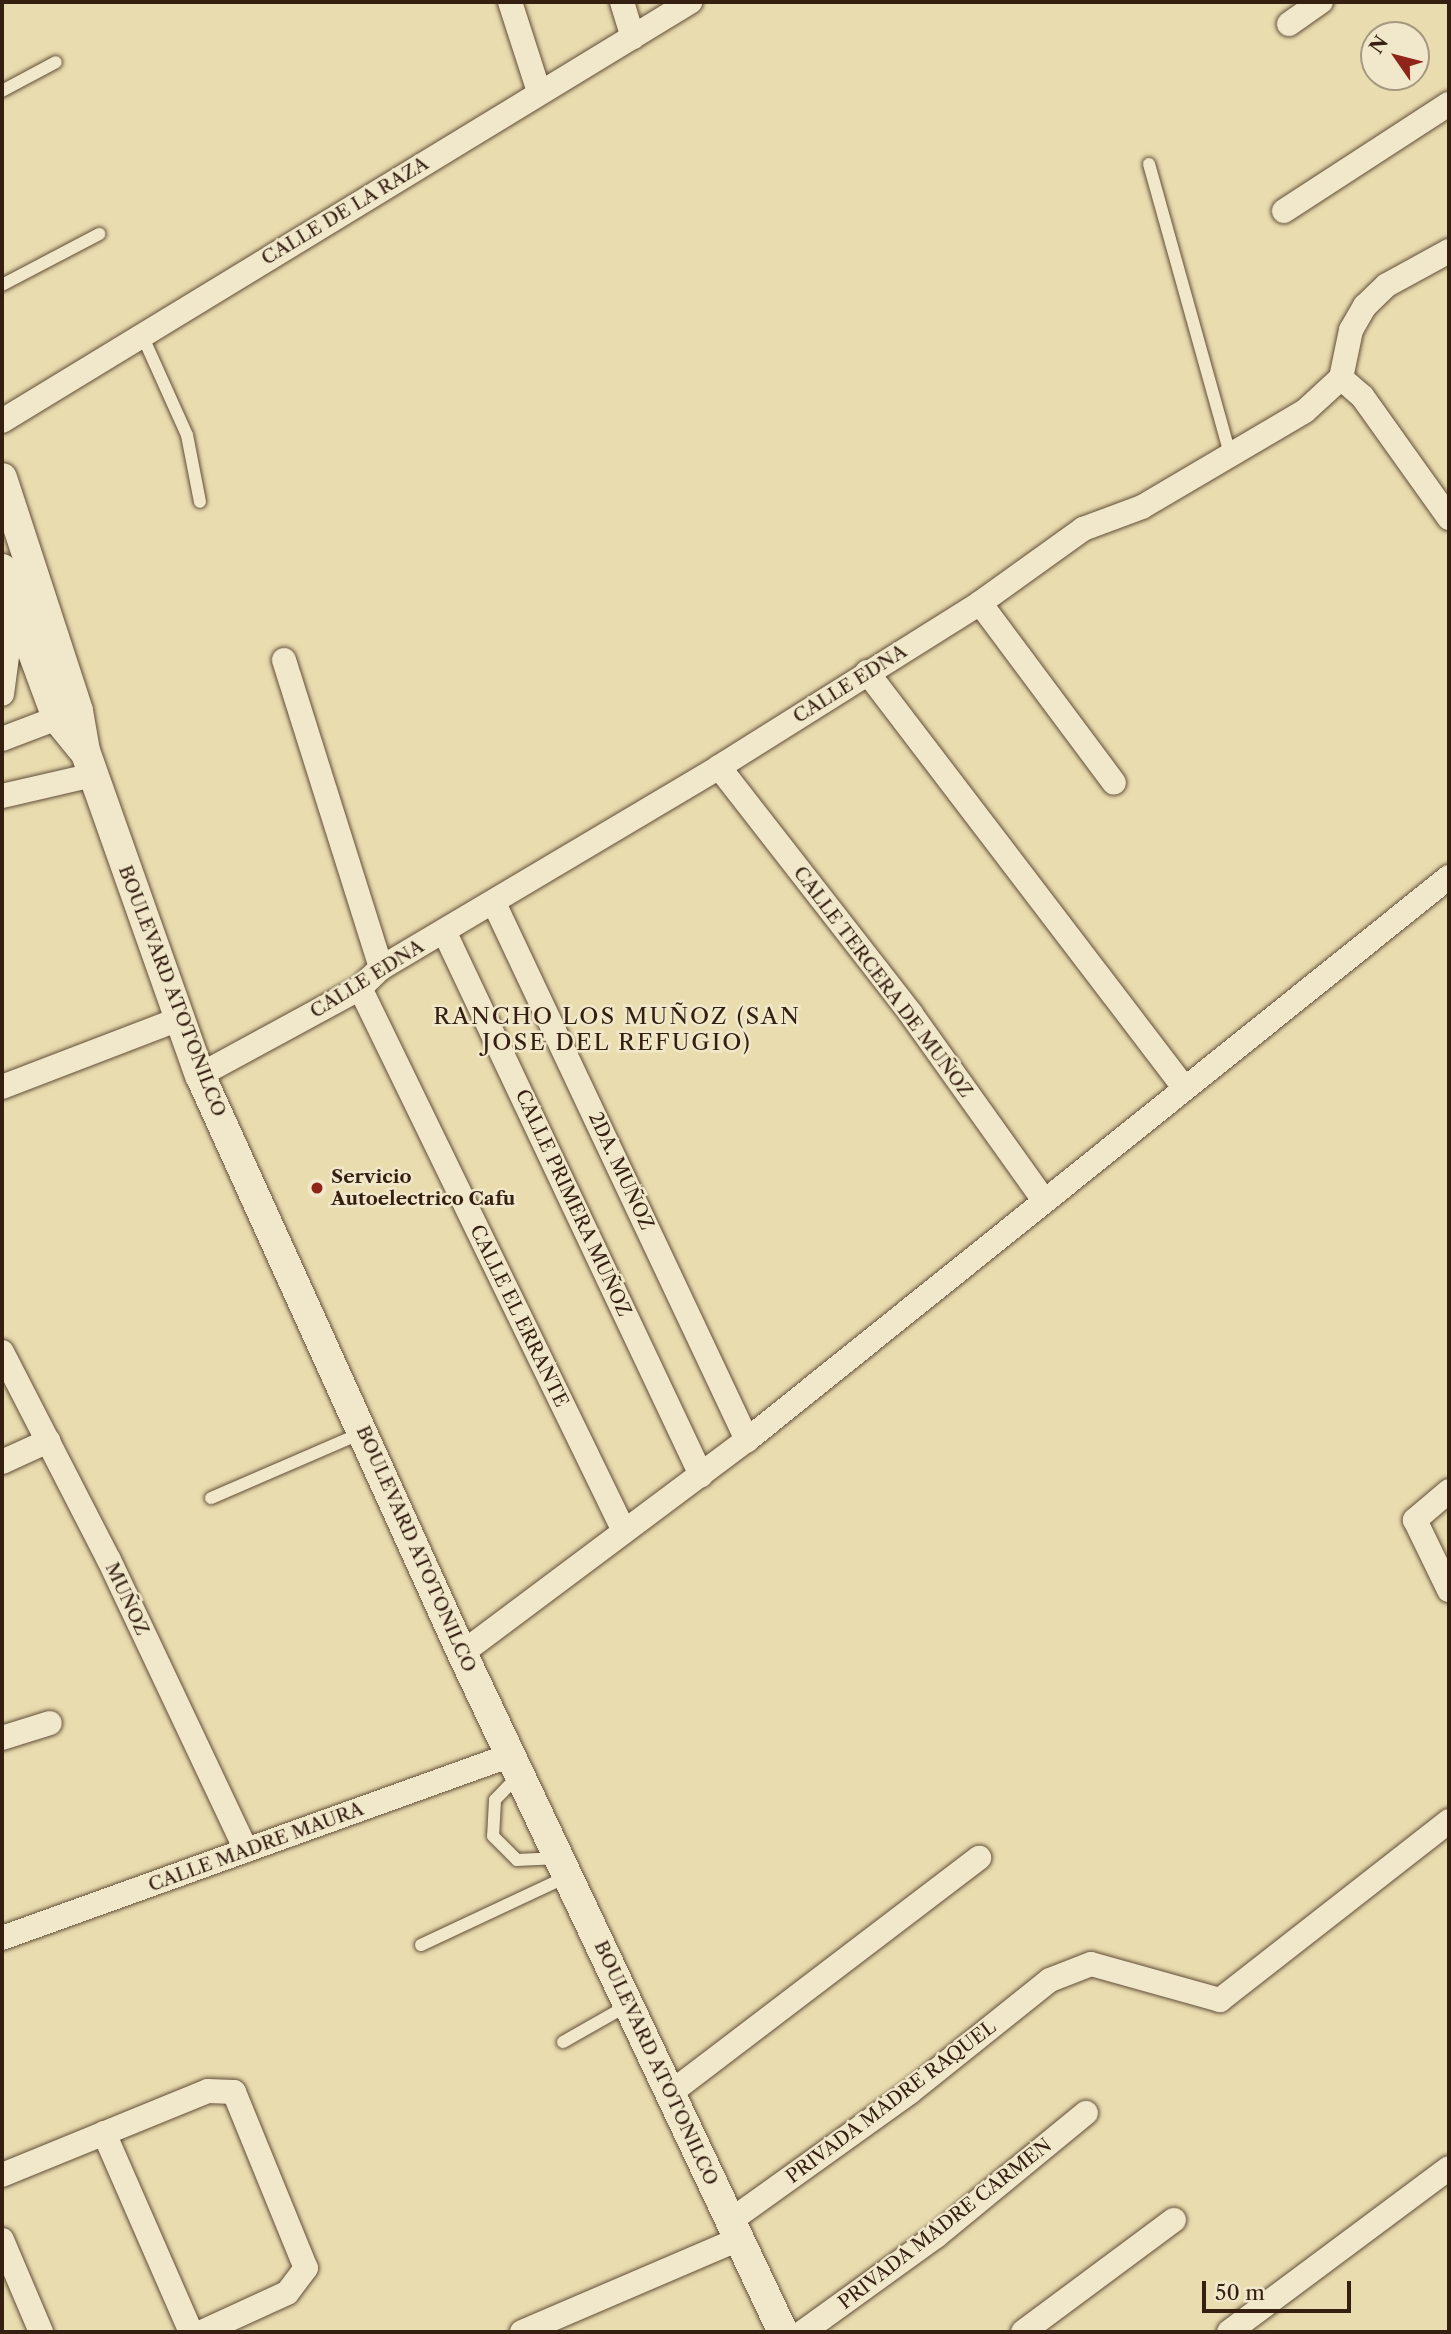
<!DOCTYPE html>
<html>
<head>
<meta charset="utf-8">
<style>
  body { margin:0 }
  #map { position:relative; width:1451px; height:2334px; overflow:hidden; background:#e9dcaf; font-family:"Libre Caslon Text",serif }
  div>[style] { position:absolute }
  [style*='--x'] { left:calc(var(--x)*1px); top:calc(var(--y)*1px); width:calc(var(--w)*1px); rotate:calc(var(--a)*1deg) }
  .roads { filter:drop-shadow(0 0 2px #614e38) drop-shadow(0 0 2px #614e38) }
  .service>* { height:12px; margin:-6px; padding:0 6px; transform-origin:6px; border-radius:6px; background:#f1e8cb }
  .minor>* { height:24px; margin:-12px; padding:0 12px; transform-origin:12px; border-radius:12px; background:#f1e8cb }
  .tertiary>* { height:30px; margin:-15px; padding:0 15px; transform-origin:15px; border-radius:15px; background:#f1e8cb }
  .dots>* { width:19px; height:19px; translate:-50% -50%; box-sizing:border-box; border:4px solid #f1e8cb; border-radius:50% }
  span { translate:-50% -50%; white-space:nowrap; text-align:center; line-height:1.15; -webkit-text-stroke:5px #f1e8cb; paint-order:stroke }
  .street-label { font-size:19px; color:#341f11 }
  .poi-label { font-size:19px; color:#341f11; font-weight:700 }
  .left { translate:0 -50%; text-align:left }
  .quarter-label { font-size:23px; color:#341f11; letter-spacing:2px }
  .frame { position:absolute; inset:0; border:4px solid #341f11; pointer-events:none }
  .north { position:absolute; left:1360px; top:21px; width:70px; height:70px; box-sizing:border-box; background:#f1e8cb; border:2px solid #a59881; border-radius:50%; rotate:305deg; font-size:19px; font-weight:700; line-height:28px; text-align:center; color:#341f11 }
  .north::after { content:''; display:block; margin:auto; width:24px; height:32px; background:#8f2418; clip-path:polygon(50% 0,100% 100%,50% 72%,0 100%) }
  .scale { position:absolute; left:1202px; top:2281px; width:149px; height:32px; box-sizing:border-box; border:4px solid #341f11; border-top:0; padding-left:9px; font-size:21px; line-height:24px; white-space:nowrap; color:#341f11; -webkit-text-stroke:5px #f1e8cb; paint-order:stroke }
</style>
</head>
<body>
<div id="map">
  <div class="roads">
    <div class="service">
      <i style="--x:2;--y:91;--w:61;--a:-28.2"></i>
      <i style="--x:1149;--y:164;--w:302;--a:74.4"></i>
      <i style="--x:2;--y:285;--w:110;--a:-27.7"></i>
      <i style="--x:142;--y:335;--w:110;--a:65.8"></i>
      <i style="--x:187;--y:435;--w:68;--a:79"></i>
      <i style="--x:211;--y:1498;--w:163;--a:-23.4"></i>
      <i style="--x:520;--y:1774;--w:36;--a:134"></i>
      <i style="--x:495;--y:1800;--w:36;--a:93"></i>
      <i style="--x:493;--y:1836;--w:34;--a:45"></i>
      <i style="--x:517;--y:1860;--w:42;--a:-2.7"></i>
      <i style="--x:421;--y:1945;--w:162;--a:-25.1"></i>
      <i style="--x:563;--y:2042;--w:75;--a:-29.6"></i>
    </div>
    <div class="minor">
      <i style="--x:510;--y:2;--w:95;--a:72.1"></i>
      <i style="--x:622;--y:2;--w:37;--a:73"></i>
      <i style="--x:1289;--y:24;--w:39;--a:-35"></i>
      <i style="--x:1284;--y:211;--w:197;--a:-33"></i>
      <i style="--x:1341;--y:378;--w:28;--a:41"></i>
      <i style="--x:1362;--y:396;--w:150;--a:54.5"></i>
      <i style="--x:2;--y:421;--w:806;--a:-31.34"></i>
      <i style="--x:980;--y:603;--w:224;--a:53.3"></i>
      <i style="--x:284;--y:660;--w:323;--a:72.5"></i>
      <i style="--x:867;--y:672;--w:521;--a:52.65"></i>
      <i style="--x:2;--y:694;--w:90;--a:-82.3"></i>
      <i style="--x:2;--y:739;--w:76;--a:-20.8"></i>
      <i style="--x:719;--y:767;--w:313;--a:52.1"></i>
      <i style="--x:911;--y:1014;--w:227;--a:54.5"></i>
      <i style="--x:2;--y:796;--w:93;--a:-13"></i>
      <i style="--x:494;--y:903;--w:594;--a:64.77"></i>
      <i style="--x:444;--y:931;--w:602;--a:64.71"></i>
      <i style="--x:360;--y:988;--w:604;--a:64.07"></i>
      <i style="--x:200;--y:1075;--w:182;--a:-28.5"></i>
      <i style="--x:360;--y:988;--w:29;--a:-44"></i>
      <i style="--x:381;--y:968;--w:393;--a:-30.7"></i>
      <i style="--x:719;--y:767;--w:308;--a:-32.1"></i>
      <i style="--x:980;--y:603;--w:127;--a:-35.7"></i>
      <i style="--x:1083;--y:529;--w:63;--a:-20.4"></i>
      <i style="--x:1142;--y:507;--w:189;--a:-30.5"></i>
      <i style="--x:1305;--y:411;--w:49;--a:-42.5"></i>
      <i style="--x:1341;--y:378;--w:49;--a:-78.2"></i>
      <i style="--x:1351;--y:330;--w:28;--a:-60"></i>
      <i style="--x:1365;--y:306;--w:30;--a:-44"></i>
      <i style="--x:1387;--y:285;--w:71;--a:-28.7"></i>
      <i style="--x:2;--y:1087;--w:190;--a:-21"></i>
      <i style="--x:2;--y:1352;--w:234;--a:62.8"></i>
      <i style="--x:109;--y:1560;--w:321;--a:64.7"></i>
      <i style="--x:2;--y:1462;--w:51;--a:-24.5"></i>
      <i style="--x:1449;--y:1491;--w:45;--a:139.5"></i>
      <i style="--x:1415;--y:1520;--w:78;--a:64.1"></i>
      <i style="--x:462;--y:1653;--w:356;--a:-36.8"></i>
      <i style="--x:747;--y:1440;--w:900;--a:-38.73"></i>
      <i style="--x:2;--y:1738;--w:50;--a:-17.4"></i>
      <i style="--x:2;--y:1938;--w:541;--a:-19.77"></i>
      <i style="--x:669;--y:2094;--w:390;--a:-37.3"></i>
      <i style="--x:104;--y:2133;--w:217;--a:66.4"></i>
      <i style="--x:2;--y:2175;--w:222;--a:-22.2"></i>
      <i style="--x:208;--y:2091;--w:26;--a:2"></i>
      <i style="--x:234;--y:2092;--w:190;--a:67.8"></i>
      <i style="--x:306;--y:2268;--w:31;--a:127"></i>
      <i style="--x:287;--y:2293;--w:94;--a:155.4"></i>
      <i style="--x:730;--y:2221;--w:221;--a:-35.6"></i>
      <i style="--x:910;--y:2092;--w:179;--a:-38.7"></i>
      <i style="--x:1050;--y:1980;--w:44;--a:-21.3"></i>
      <i style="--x:1091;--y:1964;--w:134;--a:15.6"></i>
      <i style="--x:1220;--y:2000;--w:291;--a:-38"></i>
      <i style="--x:2;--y:2240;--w:100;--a:67"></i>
      <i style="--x:522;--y:2332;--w:236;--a:-23.2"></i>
      <i style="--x:803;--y:2332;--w:164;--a:-35.8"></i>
      <i style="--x:936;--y:2236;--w:194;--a:-39.4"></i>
      <i style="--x:1023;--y:2332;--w:188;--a:-36.6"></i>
      <i style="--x:1229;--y:2332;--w:274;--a:-36.7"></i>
    </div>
    <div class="tertiary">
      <i style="--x:2;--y:478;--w:245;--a:71.9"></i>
      <i style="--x:78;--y:711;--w:41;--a:80.1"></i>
      <i style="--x:85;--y:751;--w:344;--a:70.5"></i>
      <i style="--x:200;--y:1075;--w:635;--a:65.62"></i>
      <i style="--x:462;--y:1653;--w:751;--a:64.7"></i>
      <i style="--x:2;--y:569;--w:159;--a:69.7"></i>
      <i style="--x:57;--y:718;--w:40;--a:51"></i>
    </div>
  </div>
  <div class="dots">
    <i style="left:317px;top:1188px;background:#8f2418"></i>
  </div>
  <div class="street-label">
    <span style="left:345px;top:211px;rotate:-31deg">CALLE DE LA RAZA</span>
    <span style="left:850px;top:684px;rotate:-32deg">CALLE EDNA</span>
    <span style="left:367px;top:979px;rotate:-32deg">CALLE EDNA</span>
    <span style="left:883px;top:982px;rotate:53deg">CALLE TERCERA DE MUÑOZ</span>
    <span style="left:172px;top:991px;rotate:69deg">BOULEVARD ATOTONILCO</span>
    <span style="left:621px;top:1171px;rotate:65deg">2DA. MUÑOZ</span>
    <span style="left:573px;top:1203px;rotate:65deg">CALLE PRIMERA MUÑOZ</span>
    <span style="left:519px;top:1316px;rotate:64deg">CALLE EL ERRANTE</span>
    <span style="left:416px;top:1549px;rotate:66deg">BOULEVARD ATOTONILCO</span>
    <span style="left:127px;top:1599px;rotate:65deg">MUÑOZ</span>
    <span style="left:256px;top:1847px;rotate:-20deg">CALLE MADRE MAURA</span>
    <span style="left:656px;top:2063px;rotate:65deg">BOULEVARD ATOTONILCO</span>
    <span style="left:891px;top:2102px;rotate:-37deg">PRIVADA MADRE RAQUEL</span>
    <span style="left:945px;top:2224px;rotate:-38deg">PRIVADA MADRE CARMEN</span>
  </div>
  <div class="poi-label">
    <span class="left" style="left:331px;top:1188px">Servicio<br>Autoelectrico Cafu</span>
  </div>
  <div class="quarter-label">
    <span style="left:617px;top:1029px">RANCHO LOS MUÑOZ (SAN<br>JOSE DEL REFUGIO)</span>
  </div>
  <div class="frame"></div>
  <div class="north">N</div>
  <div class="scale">50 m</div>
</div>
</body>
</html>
